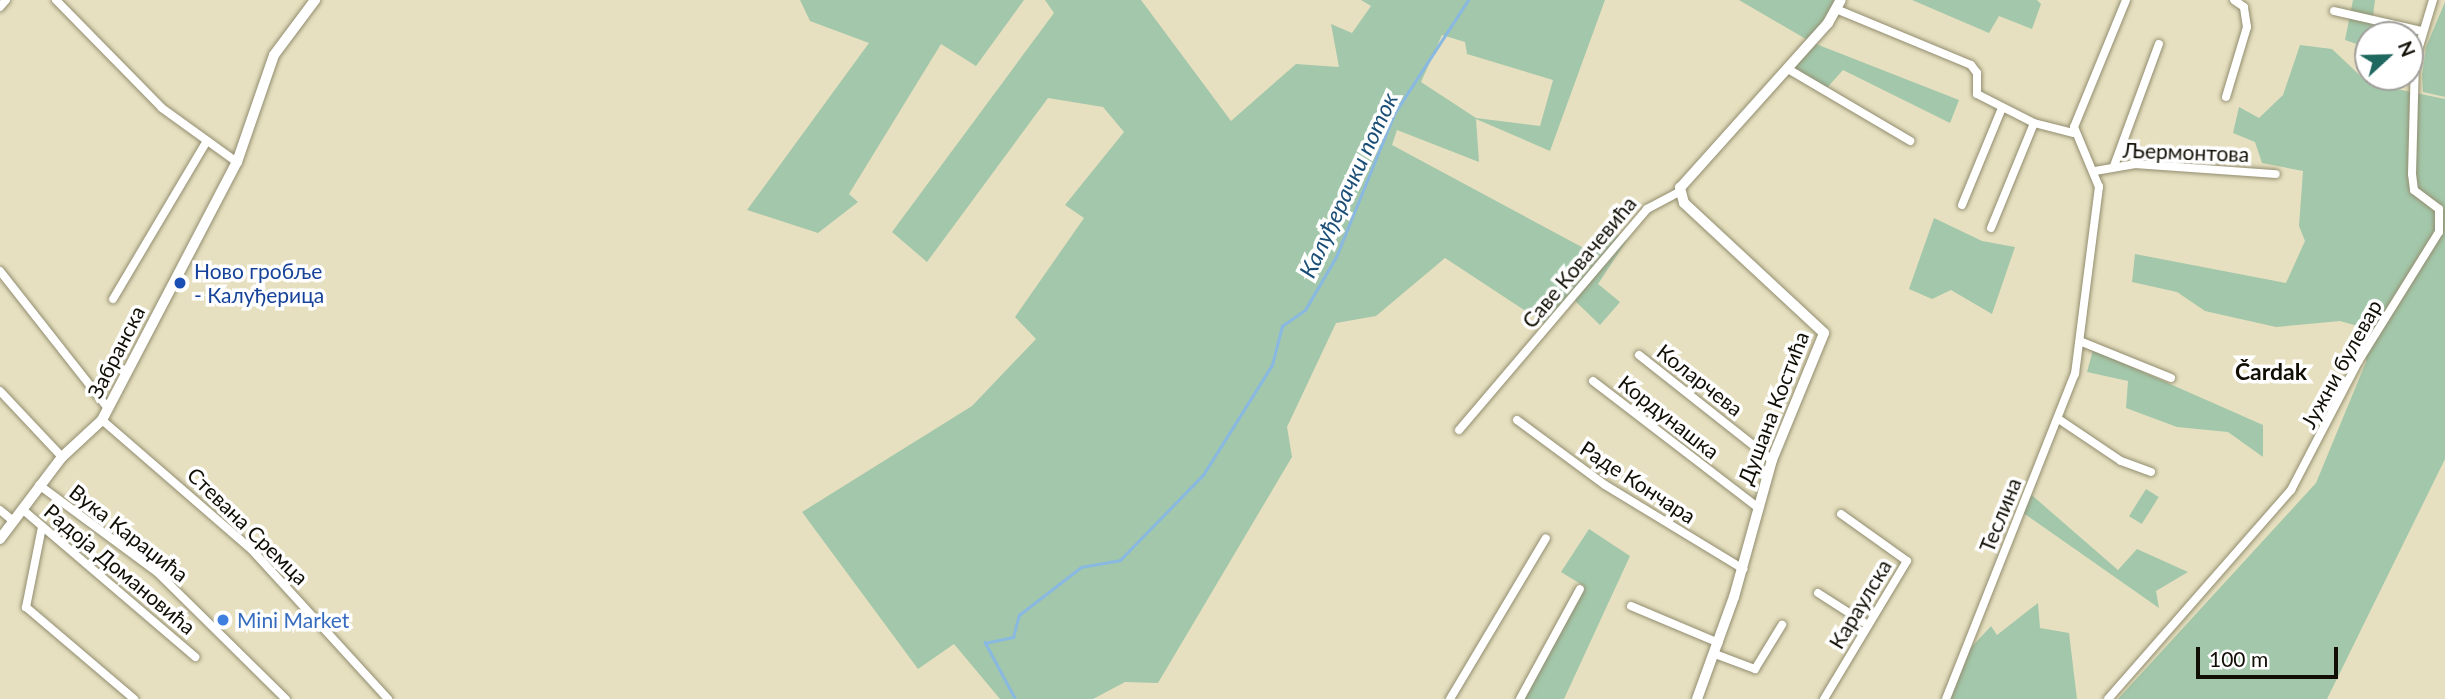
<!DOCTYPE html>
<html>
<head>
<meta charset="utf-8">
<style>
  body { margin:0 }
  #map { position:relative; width:2445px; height:699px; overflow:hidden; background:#e6e0c0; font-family:Lato,sans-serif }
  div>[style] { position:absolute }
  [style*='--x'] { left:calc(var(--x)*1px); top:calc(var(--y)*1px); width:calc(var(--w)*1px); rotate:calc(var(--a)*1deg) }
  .green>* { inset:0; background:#a3c7aa; transform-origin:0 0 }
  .stream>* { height:2.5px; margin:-1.25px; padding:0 1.25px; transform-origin:1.25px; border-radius:1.25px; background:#89b8e1 }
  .roads { filter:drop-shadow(0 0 2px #928d6f) drop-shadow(0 0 2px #928d6f) }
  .minor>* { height:8px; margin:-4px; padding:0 4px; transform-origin:4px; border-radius:4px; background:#fff }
  .tertiary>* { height:10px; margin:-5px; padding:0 5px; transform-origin:5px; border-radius:5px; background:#fff }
  .dots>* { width:19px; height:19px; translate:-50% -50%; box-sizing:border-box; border:4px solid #fff; border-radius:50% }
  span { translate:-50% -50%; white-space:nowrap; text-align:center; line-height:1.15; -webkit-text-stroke:7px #fff; paint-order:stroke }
  .street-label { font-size:21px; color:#110f05 }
  .transit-label { font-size:21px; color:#164399 }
  .left { translate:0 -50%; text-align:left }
  .shop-label { font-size:21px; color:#366cbe }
  .water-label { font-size:23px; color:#1b4e76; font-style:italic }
  .neighbourhood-label { font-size:23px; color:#110f05; font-weight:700 }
  .north { position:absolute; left:2354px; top:21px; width:70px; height:70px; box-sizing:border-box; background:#fff; border:2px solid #a09f9b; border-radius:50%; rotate:68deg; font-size:19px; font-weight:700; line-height:28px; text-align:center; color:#110f05 }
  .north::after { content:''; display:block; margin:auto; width:24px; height:32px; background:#1f6860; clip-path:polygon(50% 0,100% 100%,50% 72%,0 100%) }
  .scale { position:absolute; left:2196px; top:647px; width:142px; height:32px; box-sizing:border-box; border:4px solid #110f05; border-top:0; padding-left:9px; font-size:21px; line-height:24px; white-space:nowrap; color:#110f05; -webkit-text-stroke:5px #fff; paint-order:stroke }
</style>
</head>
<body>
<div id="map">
  <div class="green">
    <i style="clip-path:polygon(800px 0,1024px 0,976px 66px,941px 44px,849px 194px,858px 202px,818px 233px,747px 210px,869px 43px,810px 21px)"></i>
    <i style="clip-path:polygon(evenodd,1045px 0,1141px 0,1231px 121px,1296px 64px,1339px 67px,1331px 24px,1352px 33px,1371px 6px,1361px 0,1605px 0,1550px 151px,1476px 119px,1479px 162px,1397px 130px,1392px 145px,1591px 252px,1608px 230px,1627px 240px,1598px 284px,1620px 302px,1600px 325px,1571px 297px,1544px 323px,1445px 258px,1376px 316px,1336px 323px,1287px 427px,1292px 457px,1158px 683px,1125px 682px,1093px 699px,1000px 699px,954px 644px,918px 669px,802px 512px,972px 406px,1036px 339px,1015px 317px,1084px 218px,1065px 205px,1124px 132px,1103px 107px,1048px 98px,927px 262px,892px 232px,1054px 13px,1045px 0,1442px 35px,1465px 42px,1467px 54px,1553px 80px,1540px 126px,1476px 118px,1421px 82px,1442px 35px)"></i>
    <i style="clip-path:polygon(1739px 0,1841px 0,1811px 42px,1959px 100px,1950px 123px,1843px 70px,1824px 91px,1788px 69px,1811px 42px)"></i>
    <i style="clip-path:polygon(1912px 0,2037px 0,2041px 4px,2032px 29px,1999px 16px,1989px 33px)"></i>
    <i style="clip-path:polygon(2353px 0,2375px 0,2372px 24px,2414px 34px,2410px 47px,2410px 35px,2368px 35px,2368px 48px,2345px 40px)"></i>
    <i style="clip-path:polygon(2445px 2px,2445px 97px,2423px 92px,2422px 75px,2426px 47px)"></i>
    <i style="clip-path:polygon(2300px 45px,2332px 49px,2368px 83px,2445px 99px,2445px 459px,2327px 699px,2118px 699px,2316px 483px,2366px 362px,2365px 328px,2340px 321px,2276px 327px,2205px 311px,2177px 292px,2132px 282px,2135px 254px,2286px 283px,2305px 241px,2299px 226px,2303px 171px,2262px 163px,2255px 142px,2233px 133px,2239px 107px,2259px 118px,2283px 95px)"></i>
    <i style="clip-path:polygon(1934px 218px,1982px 241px,2015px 247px,1992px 314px,1951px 290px,1932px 299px,1909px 289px)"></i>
    <i style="clip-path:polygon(2093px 350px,2263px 425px,2263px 457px,2228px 432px,2177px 427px,2126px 408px,2128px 381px,2087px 372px)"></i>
    <i style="left:2146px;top:489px;width:15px;height:32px;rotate:32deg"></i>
    <i style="clip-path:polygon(2027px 491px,2118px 570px,2137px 549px,2188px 572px,2156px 591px,2159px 608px,2019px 510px)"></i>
    <i style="clip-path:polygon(1589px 529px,1630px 556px,1564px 699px,1522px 699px,1584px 586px,1561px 572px)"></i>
    <i style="clip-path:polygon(2038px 603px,2040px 628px,2069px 633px,2077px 699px,1946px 699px,1966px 653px,1991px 626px,1997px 635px)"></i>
  </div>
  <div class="stream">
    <i style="--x:1015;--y:699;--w:64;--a:-118.2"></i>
    <i style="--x:985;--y:643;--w:29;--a:-12"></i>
    <i style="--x:1013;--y:637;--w:23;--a:-75"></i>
    <i style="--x:1019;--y:615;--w:78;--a:-37.7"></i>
    <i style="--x:1081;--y:567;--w:40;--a:-10"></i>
    <i style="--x:1120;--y:560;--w:119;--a:-45.7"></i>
    <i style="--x:1203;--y:475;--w:130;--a:-57.9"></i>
    <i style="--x:1272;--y:365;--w:40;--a:-75.6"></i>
    <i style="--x:1282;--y:326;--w:28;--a:-35"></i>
    <i style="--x:1305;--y:310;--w:61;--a:-59.7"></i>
    <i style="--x:1336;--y:257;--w:154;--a:-67.9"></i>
    <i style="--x:1394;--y:114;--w:136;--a:-57"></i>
  </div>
  <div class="roads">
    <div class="minor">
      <i style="--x:56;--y:0;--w:151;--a:45.5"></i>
      <i style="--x:162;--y:108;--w:92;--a:35.8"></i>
      <i style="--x:0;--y:7;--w:9;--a:-49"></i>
      <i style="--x:1836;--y:9;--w:146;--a:22.5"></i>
      <i style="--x:1971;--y:65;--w:10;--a:53"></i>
      <i style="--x:1977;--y:73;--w:21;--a:90"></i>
      <i style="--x:1977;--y:94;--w:64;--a:27"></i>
      <i style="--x:2034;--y:123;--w:40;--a:14.4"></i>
      <i style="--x:2334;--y:11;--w:90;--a:12.8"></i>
      <i style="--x:1788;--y:69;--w:142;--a:30.5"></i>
      <i style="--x:2226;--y:97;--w:73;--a:-73.3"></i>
      <i style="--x:2247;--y:27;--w:20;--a:-99"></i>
      <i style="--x:2244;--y:7;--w:12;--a:-145"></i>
      <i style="--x:2114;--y:166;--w:130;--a:-69.8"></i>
      <i style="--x:2095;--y:171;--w:41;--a:-9.9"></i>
      <i style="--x:2135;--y:164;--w:141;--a:4.1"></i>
      <i style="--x:1962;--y:205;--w:105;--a:-67.6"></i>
      <i style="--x:1991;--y:228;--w:113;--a:-67.7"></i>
      <i style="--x:0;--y:271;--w:174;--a:51.8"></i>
      <i style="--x:113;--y:299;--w:184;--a:-59.3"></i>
      <i style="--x:2082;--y:342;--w:96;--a:22"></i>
      <i style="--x:1639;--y:355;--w:169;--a:38.3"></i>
      <i style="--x:1593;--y:381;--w:207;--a:37.5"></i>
      <i style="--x:0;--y:391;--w:91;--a:46.8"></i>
      <i style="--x:102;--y:420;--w:198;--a:40.9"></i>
      <i style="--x:252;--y:550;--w:202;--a:47.6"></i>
      <i style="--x:1517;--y:420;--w:109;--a:36.5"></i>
      <i style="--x:1605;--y:485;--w:162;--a:31.3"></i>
      <i style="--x:2060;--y:420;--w:73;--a:33.9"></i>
      <i style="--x:2121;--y:461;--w:32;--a:20"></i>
      <i style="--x:1459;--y:430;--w:290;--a:-49.6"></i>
      <i style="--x:1647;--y:209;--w:36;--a:-28"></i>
      <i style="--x:39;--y:485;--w:147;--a:36.4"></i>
      <i style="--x:157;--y:572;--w:181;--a:44.6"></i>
      <i style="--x:22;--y:509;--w:228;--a:40.5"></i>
      <i style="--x:0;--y:510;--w:17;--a:40"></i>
      <i style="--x:42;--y:527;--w:82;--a:101.3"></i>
      <i style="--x:26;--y:607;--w:142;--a:40.4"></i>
      <i style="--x:1818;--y:593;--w:59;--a:32.6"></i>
      <i style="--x:1631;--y:606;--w:95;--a:22.8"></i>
      <i style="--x:1715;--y:654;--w:43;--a:20.6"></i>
      <i style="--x:1755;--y:669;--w:52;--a:-58.5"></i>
      <i style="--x:1450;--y:699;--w:187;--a:-59.2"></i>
      <i style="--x:1520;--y:699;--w:125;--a:-61.4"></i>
      <i style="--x:1824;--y:699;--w:161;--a:-59"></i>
      <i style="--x:1907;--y:561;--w:81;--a:-144.5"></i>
      <i style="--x:1946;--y:699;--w:350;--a:-68.4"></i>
      <i style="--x:2075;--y:374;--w:189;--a:-82.7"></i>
      <i style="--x:2099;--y:187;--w:65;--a:-112.6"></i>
      <i style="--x:2074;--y:127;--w:137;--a:-67.7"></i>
      <i style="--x:2108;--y:699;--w:278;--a:-48.8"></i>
      <i style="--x:2291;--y:490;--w:144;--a:-62.4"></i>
      <i style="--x:2358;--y:362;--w:153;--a:-58.1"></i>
      <i style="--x:2439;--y:232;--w:23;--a:-90"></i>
      <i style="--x:2439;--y:209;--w:31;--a:-143"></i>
      <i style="--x:2414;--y:190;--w:16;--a:-97"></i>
      <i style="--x:2412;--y:174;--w:114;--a:-88.5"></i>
      <i style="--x:2415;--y:60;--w:63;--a:-73.3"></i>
    </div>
    <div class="tertiary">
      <i style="--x:0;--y:539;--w:103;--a:-52.9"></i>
      <i style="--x:62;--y:457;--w:54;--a:-42.8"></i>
      <i style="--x:102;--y:420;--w:291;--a:-62.4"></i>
      <i style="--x:237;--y:162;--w:113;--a:-70.9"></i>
      <i style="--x:274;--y:55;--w:69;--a:-53.3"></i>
      <i style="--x:1697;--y:699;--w:109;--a:-70.1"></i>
      <i style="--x:1734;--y:597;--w:142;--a:-74.5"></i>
      <i style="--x:1772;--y:460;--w:137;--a:-67.7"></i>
      <i style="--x:1824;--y:333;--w:191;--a:-137.1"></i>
      <i style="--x:1684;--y:203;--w:16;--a:-105"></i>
      <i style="--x:1680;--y:188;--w:222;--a:-48.1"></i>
      <i style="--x:1828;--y:23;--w:26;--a:-61"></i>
    </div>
  </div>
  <div class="dots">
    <i style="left:180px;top:283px;background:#1a4fb4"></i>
    <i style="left:223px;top:620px;background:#3f7fe0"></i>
  </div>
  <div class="street-label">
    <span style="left:2186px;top:152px;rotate:2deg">Љермонтова</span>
    <span style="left:1579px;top:262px;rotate:-50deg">Саве Ковачевића</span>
    <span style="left:116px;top:352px;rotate:-63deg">Забранска</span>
    <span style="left:2341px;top:364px;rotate:-61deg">Јужни булевар</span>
    <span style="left:1700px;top:380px;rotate:38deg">Коларчева</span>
    <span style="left:1773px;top:408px;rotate:-69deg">Душана Костића</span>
    <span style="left:1669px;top:417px;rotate:38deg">Кордунашка</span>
    <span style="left:1638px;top:482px;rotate:33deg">Раде Кончара</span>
    <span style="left:2000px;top:515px;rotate:-68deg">Теслина</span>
    <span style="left:248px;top:526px;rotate:44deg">Стевана Сремца</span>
    <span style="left:129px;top:533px;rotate:38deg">Вука Караџића</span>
    <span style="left:120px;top:569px;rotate:40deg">Радоја Домановића</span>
    <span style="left:1860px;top:604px;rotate:-59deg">Караулска</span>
  </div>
  <div class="transit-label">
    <span class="left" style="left:194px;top:283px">Ново гробље<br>- Калуђерица</span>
  </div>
  <div class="shop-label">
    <span class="left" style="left:237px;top:620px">Mini Market</span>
  </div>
  <div class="water-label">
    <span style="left:1348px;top:185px;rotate:-65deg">Калуђерачки поток</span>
  </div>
  <div class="neighbourhood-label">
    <span style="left:2271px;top:371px">Čardak</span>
  </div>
  <div class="north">N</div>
  <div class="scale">100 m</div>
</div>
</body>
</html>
